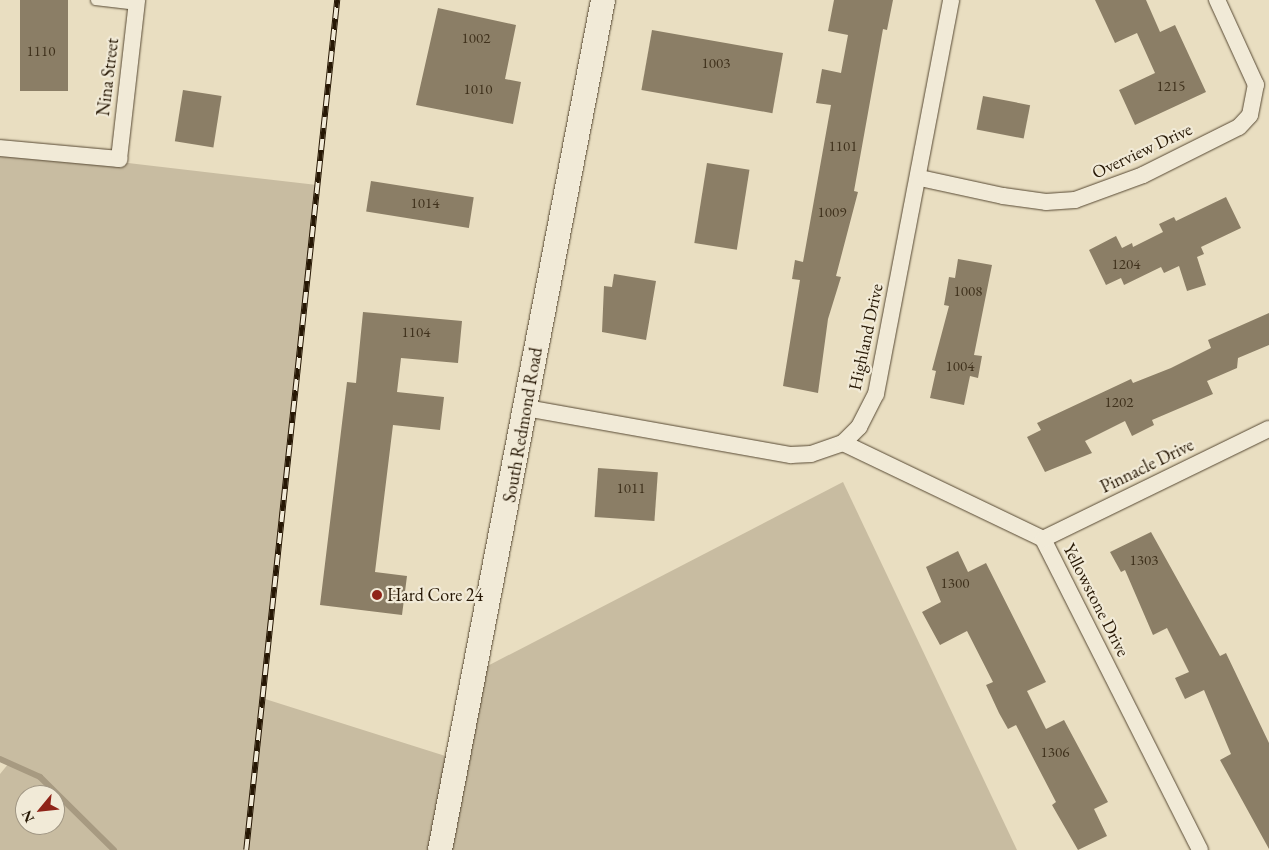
<!DOCTYPE html>
<html>
<head>
<meta charset="utf-8">
<style>
  body { margin:0 }
  #map { position:relative; width:1269px; height:850px; overflow:hidden; background:#e9dec1; font-family:"EB Garamond",serif }
  div>[style] { position:absolute }
  [style*='--x'] { left:calc(var(--x)*1px); top:calc(var(--y)*1px); width:calc(var(--w)*1px); rotate:calc(var(--a)*1deg) }
  .green>* { inset:0; background:#c8bca1 }
  .stream>* { height:6px; margin:-3px; padding:0 3px; transform-origin:3px; border-radius:3px; background:#a79a81 }
  .building>* { inset:0; background:#8b7e66; transform-origin:0 0 }
  .roads { filter:drop-shadow(0 0 1px #574933) drop-shadow(0 0 1px #574933) }
  .lane>* { height:9px; margin:-4.5px; padding:0 4.5px; transform-origin:4.5px; border-radius:4.5px; background:#f1ead7 }
  .street>* { height:16px; margin:-8px; padding:0 8px; transform-origin:8px; border-radius:8px; background:#f1ead7 }
  .secondary>* { height:24px; margin:-12px; padding:0 12px; transform-origin:12px; border-radius:12px; background:#f1ead7 }
  .rail>* { height:5.5px; margin-top:-2.75px; transform-origin:0; background:repeating-linear-gradient(90deg,#f1ead7 0 11px,#261704 0 22px); box-sizing:border-box; border-block:1px solid #261704 }
  .dots>* { width:14px; height:14px; translate:-50% -50%; box-sizing:border-box; border:2px solid #f1ead7; border-radius:50% }
  span { translate:-50% -50%; white-space:nowrap; text-align:center; line-height:1.15; -webkit-text-stroke:4.5px #f1ead7; paint-order:stroke }
  .number-label { font-size:15px; color:#3f311c }
  .number-label span { -webkit-text-stroke-width:0 }
  .street-label { font-size:18px; color:#261704 }
  .poi-label { font-size:18px; color:#261704 }
  .left { translate:0 -50%; text-align:left }
  .north { position:absolute; left:15px; top:785px; width:50px; height:50px; box-sizing:border-box; background:#f1ead7; border:1px solid #a09683; border-radius:50%; rotate:242deg; font-size:14px; font-weight:700; line-height:20px; text-align:center; color:#261704 }
  .north::after { content:''; display:block; margin:auto; width:18px; height:22px; background:#8f2418; clip-path:polygon(50% 0,100% 100%,50% 72%,0 100%) }
</style>
</head>
<body>
<div id="map">
  <div class="green">
    <i style="clip-path:polygon(evenodd,0 148px,317px 185px,262px 698px,458px 760px,440px 850px,0 850px,0 774px,9px 763px,0 759px,0 148px,25px 795px,55px 795px,55px 825px,25px 825px,25px 795px)"></i>
    <i style="clip-path:polygon(843px 482px,1017px 850px,442px 850px,474px 673px)"></i>
  </div>
  <div class="stream">
    <i style="--x:0;--y:759;--w:44;--a:24.2"></i>
    <i style="--x:40;--y:777;--w:104;--a:44.6"></i>
  </div>
  <div class="building">
    <i style="left:20px;top:0;width:48px;height:91px"></i>
    <i style="clip-path:polygon(834px 0,893px 0,887px 30px,883px 29px,854px 191px,858px 192px,836px 276px,841px 277px,828px 319px,818px 393px,783px 386px,800px 280px,792px 279px,795px 260px,803px 262px,831px 105px,816px 103px,822px 69px,841px 73px,848px 35px,828px 31px)"></i>
    <i style="clip-path:polygon(1095px 0,1146px 0,1160px 32px,1175px 25px,1206px 92px,1135px 125px,1119px 90px,1155px 73px,1137px 33px,1115px 43px)"></i>
    <i style="clip-path:polygon(438px 8px,516px 25px,505px 79px,521px 82px,513px 124px,416px 105px)"></i>
    <i style="left:652px;top:30px;width:133px;height:61px;rotate:10deg"></i>
    <i style="left:183px;top:90px;width:39px;height:52px;rotate:9deg"></i>
    <i style="left:983px;top:96px;width:48px;height:34px;rotate:11deg"></i>
    <i style="left:707px;top:163px;width:43px;height:81px;rotate:9deg"></i>
    <i style="left:371px;top:181px;width:104px;height:31px;rotate:9deg"></i>
    <i style="clip-path:polygon(1226px 197px,1241px 228px,1201px 247px,1204px 254px,1197px 257px,1206px 285px,1187px 291px,1179px 266px,1164px 273px,1161px 267px,1124px 285px,1121px 278px,1106px 285px,1089px 250px,1116px 236px,1122px 248px,1132px 243px,1133px 247px,1163px 232px,1159px 224px,1174px 217px,1176px 221px)"></i>
    <i style="clip-path:polygon(958px 259px,992px 265px,974px 355px,982px 356px,978px 378px,970px 376px,964px 405px,930px 398px,936px 371px,932px 370px,949px 306px,944px 305px,949px 277px,955px 278px)"></i>
    <i style="clip-path:polygon(614px 274px,656px 281px,646px 340px,602px 332px,604px 286px,612px 287px)"></i>
    <i style="clip-path:polygon(363px 312px,462px 321px,458px 363px,401px 358px,397px 392px,444px 397px,440px 430px,393px 425px,375px 572px,407px 576px,402px 615px,320px 605px,347px 382px,356px 383px)"></i>
    <i style="clip-path:polygon(1269px 313px,1269px 345px,1238px 358px,1237px 368px,1207px 381px,1213px 394px,1152px 420px,1154px 425px,1132px 436px,1125px 421px,1085px 441px,1092px 453px,1045px 472px,1027px 437px,1041px 430px,1037px 423px,1131px 379px,1133px 383px,1171px 368px,1211px 348px,1208px 340px)"></i>
    <i style="left:598px;top:468px;width:60px;height:49px;rotate:4deg"></i>
    <i style="clip-path:polygon(1151px 532px,1220px 656px,1226px 653px,1269px 743px,1269px 849px,1220px 760px,1231px 754px,1204px 690px,1185px 699px,1175px 678px,1189px 672px,1167px 628px,1153px 635px,1125px 570px,1121px 572px,1110px 552px)"></i>
    <i style="clip-path:polygon(958px 551px,968px 572px,986px 563px,1046px 682px,1027px 691px,1046px 729px,1064px 720px,1108px 802px,1094px 809px,1107px 836px,1078px 850px,1052px 805px,1056px 802px,1016px 725px,1008px 729px,999px 713px,986px 685px,993px 682px,967px 631px,940px 645px,922px 612px,941px 602px,926px 567px)"></i>
  </div>
  <div class="roads">
    <div class="lane">
      <i style="--x:95;--y:0;--w:42;--a:6.8"></i>
    </div>
    <div class="street">
      <i style="--x:0;--y:148;--w:120;--a:5.3"></i>
      <i style="--x:119;--y:159;--w:160;--a:-83.5"></i>
      <i style="--x:920;--y:178;--w:85;--a:12.2"></i>
      <i style="--x:1003;--y:196;--w:43;--a:7.9"></i>
      <i style="--x:1046;--y:202;--w:29;--a:-4"></i>
      <i style="--x:1075;--y:200;--w:72;--a:-20.2"></i>
      <i style="--x:1143;--y:175;--w:107;--a:-26.6"></i>
      <i style="--x:1239;--y:127;--w:16;--a:-47"></i>
      <i style="--x:1250;--y:115;--w:31;--a:-79"></i>
      <i style="--x:1256;--y:85;--w:94;--a:-114.6"></i>
      <i style="--x:526;--y:408;--w:269;--a:10.1"></i>
      <i style="--x:791;--y:455;--w:20;--a:-3"></i>
      <i style="--x:811;--y:454;--w:34;--a:-19"></i>
      <i style="--x:843;--y:443;--w:23;--a:-45"></i>
      <i style="--x:859;--y:427;--w:37;--a:-63"></i>
      <i style="--x:876;--y:394;--w:401;--a:-79.2"></i>
      <i style="--x:843;--y:443;--w:222;--a:25.6"></i>
      <i style="--x:1043;--y:539;--w:348;--a:63.2"></i>
      <i style="--x:1043;--y:539;--w:251;--a:-26"></i>
    </div>
    <div class="secondary">
      <i style="--x:440;--y:850;--w:865;--a:-79.14"></i>
    </div>
  </div>
  <div class="rail">
    <i style="--x:246;--y:850;--w:855;--a:-83.89"></i>
  </div>
  <div class="dots">
    <i style="left:377px;top:595px;background:#8f2418"></i>
  </div>
  <div class="number-label">
    <span style="left:476px;top:38px">1002</span>
    <span style="left:41px;top:51px">1110</span>
    <span style="left:716px;top:63px">1003</span>
    <span style="left:1171px;top:86px">1215</span>
    <span style="left:478px;top:89px">1010</span>
    <span style="left:843px;top:146px">1101</span>
    <span style="left:425px;top:203px">1014</span>
    <span style="left:832px;top:212px">1009</span>
    <span style="left:1126px;top:264px">1204</span>
    <span style="left:968px;top:291px">1008</span>
    <span style="left:416px;top:332px">1104</span>
    <span style="left:960px;top:366px">1004</span>
    <span style="left:1119px;top:402px">1202</span>
    <span style="left:631px;top:488px">1011</span>
    <span style="left:1144px;top:560px">1303</span>
    <span style="left:955px;top:583px">1300</span>
    <span style="left:1055px;top:752px">1306</span>
  </div>
  <div class="street-label">
    <span style="left:108px;top:77px;rotate:-83deg">Nina Street</span>
    <span style="left:1142px;top:151px;rotate:-25deg">Overview Drive</span>
    <span style="left:866px;top:337px;rotate:-78deg">Highland Drive</span>
    <span style="left:523px;top:425px;rotate:-80deg">South Redmond Road</span>
    <span style="left:1147px;top:466px;rotate:-26deg">Pinnacle Drive</span>
    <span style="left:1096px;top:600px;rotate:63deg">Yellowstone Drive</span>
  </div>
  <div class="poi-label">
    <span class="left" style="left:387px;top:595px">Hard Core 24</span>
  </div>
  <div class="north">N</div>
</div>
</body>
</html>
